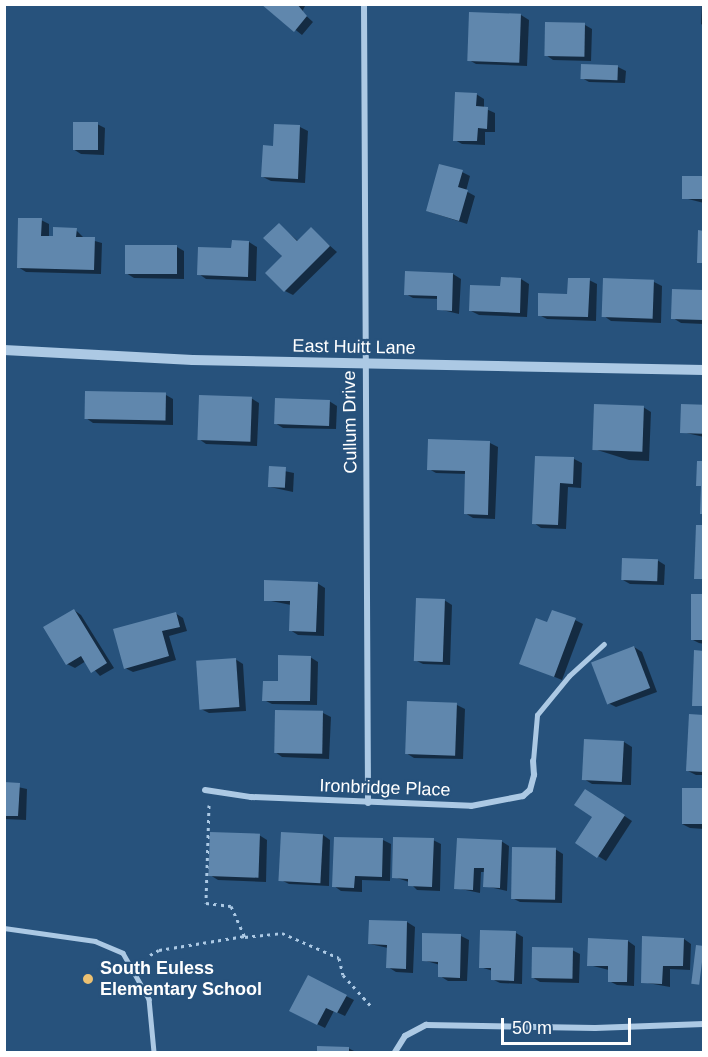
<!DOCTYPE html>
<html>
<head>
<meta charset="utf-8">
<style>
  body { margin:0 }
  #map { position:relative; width:708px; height:1057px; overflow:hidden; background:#27527c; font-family:Helvetica,sans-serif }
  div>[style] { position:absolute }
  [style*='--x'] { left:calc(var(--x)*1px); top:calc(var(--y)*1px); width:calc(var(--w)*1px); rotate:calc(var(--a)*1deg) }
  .shadow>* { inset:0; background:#0007 }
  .building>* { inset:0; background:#6087ad; transform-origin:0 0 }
  .path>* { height:3px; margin-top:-1.5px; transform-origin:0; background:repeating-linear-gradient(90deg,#acc9e4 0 3px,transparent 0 7.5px) }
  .service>* { height:4.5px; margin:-2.25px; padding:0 2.25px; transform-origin:2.25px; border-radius:2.25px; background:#acc9e4 }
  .minor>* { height:6px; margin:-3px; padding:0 3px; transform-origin:3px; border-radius:3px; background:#acc9e4 }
  .tertiary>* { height:10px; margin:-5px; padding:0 5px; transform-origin:5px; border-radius:5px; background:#acc9e4 }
  .dots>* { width:16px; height:16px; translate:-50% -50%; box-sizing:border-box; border:3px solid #27527c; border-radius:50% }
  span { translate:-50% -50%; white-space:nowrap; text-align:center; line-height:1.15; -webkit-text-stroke:4.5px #27527c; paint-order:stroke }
  .street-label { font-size:18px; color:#fff }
  .poi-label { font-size:18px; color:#fff; font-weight:700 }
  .left { translate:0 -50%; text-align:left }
  .frame { position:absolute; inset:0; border:6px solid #fff; pointer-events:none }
  .scale { position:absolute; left:501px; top:1018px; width:130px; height:27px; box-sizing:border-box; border:3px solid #fff; border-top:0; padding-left:8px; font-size:18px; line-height:21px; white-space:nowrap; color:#fff; -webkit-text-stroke:4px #27527c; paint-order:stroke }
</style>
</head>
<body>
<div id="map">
  <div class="shadow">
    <i style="clip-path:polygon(263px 4px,306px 4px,302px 12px,313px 22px,302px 35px)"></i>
    <i style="clip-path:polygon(702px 4px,704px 4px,704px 26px,701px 24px)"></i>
    <i style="clip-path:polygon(470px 14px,521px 15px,529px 20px,527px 66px,476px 64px,469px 60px)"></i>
    <i style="clip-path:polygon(585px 25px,592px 29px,591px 61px,553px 60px,546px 55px)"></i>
    <i style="clip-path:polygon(618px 67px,626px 71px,625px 83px,589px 82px,582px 78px)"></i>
    <i style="clip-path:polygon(476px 94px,484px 99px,484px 108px,495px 113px,495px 132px,485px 132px,485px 145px,462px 144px,455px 140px)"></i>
    <i style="clip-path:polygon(97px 124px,105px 128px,104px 155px,81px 154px,73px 149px)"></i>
    <i style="clip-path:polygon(300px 127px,308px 131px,305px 183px,271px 181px,263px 177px,274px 148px)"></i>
    <i style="clip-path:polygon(462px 172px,470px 176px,466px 191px,475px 196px,467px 224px,427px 211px)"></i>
    <i style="clip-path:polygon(704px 178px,704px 203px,684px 198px)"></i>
    <i style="clip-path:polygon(41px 220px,49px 224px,49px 237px,76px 230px,84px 238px,102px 243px,101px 274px,26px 272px,18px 267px)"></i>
    <i style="clip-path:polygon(279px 225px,298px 241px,311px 229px,337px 252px,293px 295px,285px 291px)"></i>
    <i style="clip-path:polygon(249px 242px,257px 247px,256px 281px,206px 279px,199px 274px)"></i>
    <i style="clip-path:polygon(177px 247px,184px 251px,184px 279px,134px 278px,126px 273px)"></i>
    <i style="clip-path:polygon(453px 274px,461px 279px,459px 314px,438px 309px,439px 299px,413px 298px,406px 294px)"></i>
    <i style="clip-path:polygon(521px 279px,529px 284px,527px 317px,479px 315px,471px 311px,502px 287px)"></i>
    <i style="clip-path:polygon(589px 280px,597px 284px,596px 321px,547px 319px,539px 315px)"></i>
    <i style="clip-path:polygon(605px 280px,654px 282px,662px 286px,661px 323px,611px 321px,604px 316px)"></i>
    <i style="clip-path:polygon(704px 291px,704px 324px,681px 323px,673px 318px)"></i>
    <i style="clip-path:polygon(166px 395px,173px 399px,173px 425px,93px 423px,86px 418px)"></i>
    <i style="clip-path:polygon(251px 398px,259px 403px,257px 446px,206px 444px,199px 439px)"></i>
    <i style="clip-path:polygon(329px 401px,337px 406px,336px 429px,283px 428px,275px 423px)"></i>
    <i style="clip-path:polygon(704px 406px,704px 437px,682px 432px)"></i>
    <i style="clip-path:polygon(643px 407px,651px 412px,649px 461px,629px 460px,594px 449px)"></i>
    <i style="clip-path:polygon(430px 441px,490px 443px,498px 447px,495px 519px,473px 518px,465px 513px,467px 474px,436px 473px,429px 469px)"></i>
    <i style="clip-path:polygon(574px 459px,582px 463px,581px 488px,568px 487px,566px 529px,541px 528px,534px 523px)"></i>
    <i style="clip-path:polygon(270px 468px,294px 473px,293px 492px,270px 487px)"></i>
    <i style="clip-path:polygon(657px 560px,665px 565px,664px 585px,630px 584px,623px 580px)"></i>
    <i style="clip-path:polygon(317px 583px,325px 588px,324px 636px,298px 635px,290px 630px,291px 605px,266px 600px)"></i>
    <i style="clip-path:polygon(704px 596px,704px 644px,699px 643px,691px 639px)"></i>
    <i style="clip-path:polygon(444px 600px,452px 605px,450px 665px,423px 664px,415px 660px)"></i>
    <i style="clip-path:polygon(74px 610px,81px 615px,114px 668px,100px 676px,86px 661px,75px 668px,67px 664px)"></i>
    <i style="clip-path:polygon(175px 613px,183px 618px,187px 631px,169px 636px,176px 660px,133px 672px,125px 668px)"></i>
    <i style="clip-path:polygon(575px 620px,583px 624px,562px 680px,521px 663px,548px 624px)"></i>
    <i style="clip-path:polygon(634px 647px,642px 652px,657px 692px,616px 707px,608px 703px)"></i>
    <i style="clip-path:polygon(310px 657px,318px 662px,317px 705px,272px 704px,264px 700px)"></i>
    <i style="clip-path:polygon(235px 659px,243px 664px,246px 711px,209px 713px,201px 709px)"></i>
    <i style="clip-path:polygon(408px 703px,457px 705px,465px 709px,463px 759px,414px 758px,406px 753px)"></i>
    <i style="clip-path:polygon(276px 711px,323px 713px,331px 717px,329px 759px,282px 757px,275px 752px)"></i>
    <i style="clip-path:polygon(704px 717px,704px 775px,696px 775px,688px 771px)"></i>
    <i style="clip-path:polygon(586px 741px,624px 742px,632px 747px,631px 785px,592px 784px,584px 779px)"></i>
    <i style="clip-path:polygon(4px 784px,27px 789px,26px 820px,4px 819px)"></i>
    <i style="clip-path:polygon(704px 790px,704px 829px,690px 828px,682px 824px)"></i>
    <i style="clip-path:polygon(593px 795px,632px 821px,606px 861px,598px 856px)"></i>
    <i style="clip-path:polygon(259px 835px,267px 840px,266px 882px,218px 880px,210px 875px)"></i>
    <i style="clip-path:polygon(323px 835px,330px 840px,329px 886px,289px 884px,281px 880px)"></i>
    <i style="clip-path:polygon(335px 838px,383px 840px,391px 844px,390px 881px,362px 880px,362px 892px,341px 891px,334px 886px)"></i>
    <i style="clip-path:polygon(458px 839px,501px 841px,509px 846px,507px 891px,485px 886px,485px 872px,481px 872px,480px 893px,456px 888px)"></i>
    <i style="clip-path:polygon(433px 840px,441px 844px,440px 891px,417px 890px,409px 882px,394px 877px)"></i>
    <i style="clip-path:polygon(555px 849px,563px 854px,562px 903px,520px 902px,512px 898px)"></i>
    <i style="clip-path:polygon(407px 922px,415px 927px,413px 973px,396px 972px,388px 967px,388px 948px,370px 944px)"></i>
    <i style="clip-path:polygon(516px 933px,523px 937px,522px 984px,500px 983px,492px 979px,493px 971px,480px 967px)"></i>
    <i style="clip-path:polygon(461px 936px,469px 940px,467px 981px,448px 981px,440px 976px,440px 965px,423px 960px)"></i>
    <i style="clip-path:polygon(684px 939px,691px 944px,690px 970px,670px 969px,670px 987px,642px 982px)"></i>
    <i style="clip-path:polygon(628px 941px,635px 946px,634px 986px,617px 985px,609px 981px,609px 970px,589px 965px)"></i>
    <i style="clip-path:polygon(572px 950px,580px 954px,579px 983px,540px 982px,532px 977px)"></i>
    <i style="clip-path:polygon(346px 996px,354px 1000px,345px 1016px,334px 1011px,325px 1028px,299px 1015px)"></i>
    <i style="clip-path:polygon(318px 1047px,348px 1048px,356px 1052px,318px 1052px)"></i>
  </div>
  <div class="building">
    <i style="clip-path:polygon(261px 4px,297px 4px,307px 16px,294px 32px)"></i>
    <i style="left:469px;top:12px;width:52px;height:49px;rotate:2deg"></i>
    <i style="left:545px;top:22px;width:40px;height:34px;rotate:1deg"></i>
    <i style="left:581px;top:64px;width:37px;height:15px;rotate:2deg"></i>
    <i style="clip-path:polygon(455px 92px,477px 93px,476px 106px,488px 107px,487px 129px,478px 128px,477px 141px,453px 141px)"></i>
    <i style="left:73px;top:122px;width:25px;height:28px"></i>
    <i style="clip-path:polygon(274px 124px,300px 125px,298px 179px,261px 177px,263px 145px,273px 146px)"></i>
    <i style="clip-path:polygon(439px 164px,463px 170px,458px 187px,468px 190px,459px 221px,426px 211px)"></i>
    <i style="left:682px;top:176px;width:22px;height:23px"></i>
    <i style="clip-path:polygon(18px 218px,42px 218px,41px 236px,53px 236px,53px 227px,77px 228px,76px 237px,95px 237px,94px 270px,17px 268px)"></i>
    <i style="clip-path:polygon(279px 223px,297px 241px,311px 227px,330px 246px,284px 292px,265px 273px,282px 256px,263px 238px)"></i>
    <i style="clip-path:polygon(698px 230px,704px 231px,704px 263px,697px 263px)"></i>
    <i style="clip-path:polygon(232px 240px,249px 241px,248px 277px,197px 275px,198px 247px,231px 248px)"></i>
    <i style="left:125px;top:245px;width:52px;height:29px"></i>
    <i style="clip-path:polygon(405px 271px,453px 273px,452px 311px,437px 310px,437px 296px,404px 295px)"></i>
    <i style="clip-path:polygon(501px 277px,521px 278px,520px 313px,469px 311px,470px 285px,500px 286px)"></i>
    <i style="clip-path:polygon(568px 278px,590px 278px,588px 317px,538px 316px,538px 293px,567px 294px)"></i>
    <i style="left:603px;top:278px;width:51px;height:39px;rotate:2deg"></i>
    <i style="left:672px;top:289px;width:32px;height:30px;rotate:2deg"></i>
    <i style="left:85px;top:391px;width:81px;height:28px;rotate:1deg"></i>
    <i style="left:199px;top:395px;width:53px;height:45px;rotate:2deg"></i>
    <i style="left:275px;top:398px;width:55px;height:26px;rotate:2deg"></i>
    <i style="left:594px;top:404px;width:50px;height:46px;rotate:2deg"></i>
    <i style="left:681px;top:404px;width:23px;height:29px;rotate:2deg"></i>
    <i style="clip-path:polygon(428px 439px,490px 441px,488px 515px,464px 514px,465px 471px,427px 470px)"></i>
    <i style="clip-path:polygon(535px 456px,574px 457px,573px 484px,560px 483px,558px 525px,532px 524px)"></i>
    <i style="clip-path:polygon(697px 461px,704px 461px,704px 514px,700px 514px,701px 486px,696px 486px)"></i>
    <i style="left:269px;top:466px;width:17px;height:21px;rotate:3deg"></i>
    <i style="clip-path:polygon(696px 525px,704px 525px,704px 579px,694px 579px)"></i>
    <i style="left:622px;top:558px;width:36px;height:22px;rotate:2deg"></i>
    <i style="clip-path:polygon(264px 580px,318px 582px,316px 632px,289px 631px,290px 601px,264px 601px)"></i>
    <i style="left:691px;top:594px;width:13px;height:46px"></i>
    <i style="left:416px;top:598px;width:29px;height:63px;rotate:2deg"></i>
    <i style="clip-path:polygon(74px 609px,107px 663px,91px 673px,81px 656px,66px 665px,43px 627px)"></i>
    <i style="clip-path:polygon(552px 610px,576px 618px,554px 677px,519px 664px,536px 618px,547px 622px)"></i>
    <i style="clip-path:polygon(176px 612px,180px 627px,162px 631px,169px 656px,124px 669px,113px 629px)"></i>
    <i style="left:634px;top:646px;width:45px;height:46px;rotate:69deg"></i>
    <i style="clip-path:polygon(694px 650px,704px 651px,704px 706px,692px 706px)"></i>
    <i style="clip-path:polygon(278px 655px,311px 656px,310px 701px,262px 701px,263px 681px,278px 681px)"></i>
    <i style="left:236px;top:658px;width:49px;height:40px;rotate:86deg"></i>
    <i style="left:407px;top:701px;width:50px;height:53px;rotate:2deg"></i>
    <i style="left:275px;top:710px;width:48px;height:43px;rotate:1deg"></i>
    <i style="clip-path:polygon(689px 714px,704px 715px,704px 772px,686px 771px)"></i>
    <i style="left:584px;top:739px;width:40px;height:41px;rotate:3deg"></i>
    <i style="clip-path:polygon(4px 782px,20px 783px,18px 816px,4px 816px)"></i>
    <i style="left:682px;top:788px;width:22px;height:36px"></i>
    <i style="clip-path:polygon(585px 789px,625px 815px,597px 858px,575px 843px,592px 817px,574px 805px)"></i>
    <i style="left:210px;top:832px;width:50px;height:44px;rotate:2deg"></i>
    <i style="left:281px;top:832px;width:42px;height:49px;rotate:3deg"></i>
    <i style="clip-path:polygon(334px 837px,383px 838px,382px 877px,355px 876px,354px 888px,332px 887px)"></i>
    <i style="clip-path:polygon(393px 837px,434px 838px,432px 887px,408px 886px,408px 879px,392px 878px)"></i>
    <i style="clip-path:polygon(457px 838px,502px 840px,500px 888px,483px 887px,484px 868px,474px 868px,473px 890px,454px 889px)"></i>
    <i style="left:512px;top:847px;width:44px;height:52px;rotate:1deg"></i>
    <i style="clip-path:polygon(369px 920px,407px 921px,406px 969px,386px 968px,387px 945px,368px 944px)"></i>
    <i style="clip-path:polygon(480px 930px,516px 931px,514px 981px,491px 980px,491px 968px,479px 968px)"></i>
    <i style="clip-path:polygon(422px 933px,461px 934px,460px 978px,438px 977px,438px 962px,422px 961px)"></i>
    <i style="clip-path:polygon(642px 936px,684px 938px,683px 966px,663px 966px,662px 984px,641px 983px)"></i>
    <i style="clip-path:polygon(588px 938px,628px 940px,627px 982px,608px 982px,608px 966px,587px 966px)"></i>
    <i style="left:696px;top:945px;width:8px;height:39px;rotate:7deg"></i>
    <i style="left:532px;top:947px;width:41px;height:31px;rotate:1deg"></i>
    <i style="clip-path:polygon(308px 975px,347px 995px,337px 1013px,326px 1008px,317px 1025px,289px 1011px)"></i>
    <i style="clip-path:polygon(317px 1046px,349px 1047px,349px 1052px,317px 1052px)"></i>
  </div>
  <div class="path">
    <i style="--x:209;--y:805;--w:98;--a:91.8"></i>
    <i style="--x:206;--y:903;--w:25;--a:7"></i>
    <i style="--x:231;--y:906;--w:34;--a:66"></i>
    <i style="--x:245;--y:937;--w:37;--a:-6"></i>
    <i style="--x:282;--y:933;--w:62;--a:23.7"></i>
    <i style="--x:339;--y:958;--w:17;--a:77"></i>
    <i style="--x:343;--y:975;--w:42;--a:47.9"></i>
    <i style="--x:150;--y:955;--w:10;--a:-29"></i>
    <i style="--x:159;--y:950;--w:87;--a:-9.2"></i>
  </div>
  <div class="service">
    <i style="--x:533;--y:761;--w:46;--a:-85"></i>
    <i style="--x:537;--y:715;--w:50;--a:-50.6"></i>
    <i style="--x:569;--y:676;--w:47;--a:-42.4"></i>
    <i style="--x:4;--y:928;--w:92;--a:8.1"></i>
    <i style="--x:95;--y:941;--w:30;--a:23"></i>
    <i style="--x:123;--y:953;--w:53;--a:60.5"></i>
    <i style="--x:149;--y:999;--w:53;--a:84.6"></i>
  </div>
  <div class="minor">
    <i style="--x:364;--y:4;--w:799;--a:89.71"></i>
    <i style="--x:205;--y:790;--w:47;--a:8.7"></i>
    <i style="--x:251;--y:797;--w:220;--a:2.3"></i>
    <i style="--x:471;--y:806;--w:53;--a:-10.9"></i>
    <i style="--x:523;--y:796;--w:9;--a:-41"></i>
    <i style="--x:530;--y:790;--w:16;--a:-75"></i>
    <i style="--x:534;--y:775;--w:14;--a:-94"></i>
    <i style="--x:395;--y:1052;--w:19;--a:-58"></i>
    <i style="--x:405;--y:1036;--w:24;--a:-28"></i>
    <i style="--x:426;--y:1025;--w:169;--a:1"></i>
    <i style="--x:595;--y:1028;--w:109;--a:-2.1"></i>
  </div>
  <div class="tertiary">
    <i style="--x:4;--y:350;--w:189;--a:3"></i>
    <i style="--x:193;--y:360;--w:511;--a:1.12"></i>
  </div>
  <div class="dots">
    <i style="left:88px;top:979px;background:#ecc172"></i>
  </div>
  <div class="street-label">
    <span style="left:354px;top:347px;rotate:1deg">East Huitt Lane</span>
    <span style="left:350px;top:422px;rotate:-91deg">Cullum Drive</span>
    <span style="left:385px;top:788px;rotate:2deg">Ironbridge Place</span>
  </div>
  <div class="poi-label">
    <span class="left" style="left:100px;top:979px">South Euless<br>Elementary School</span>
  </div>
  <div class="frame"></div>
  <div class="scale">50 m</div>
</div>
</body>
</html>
